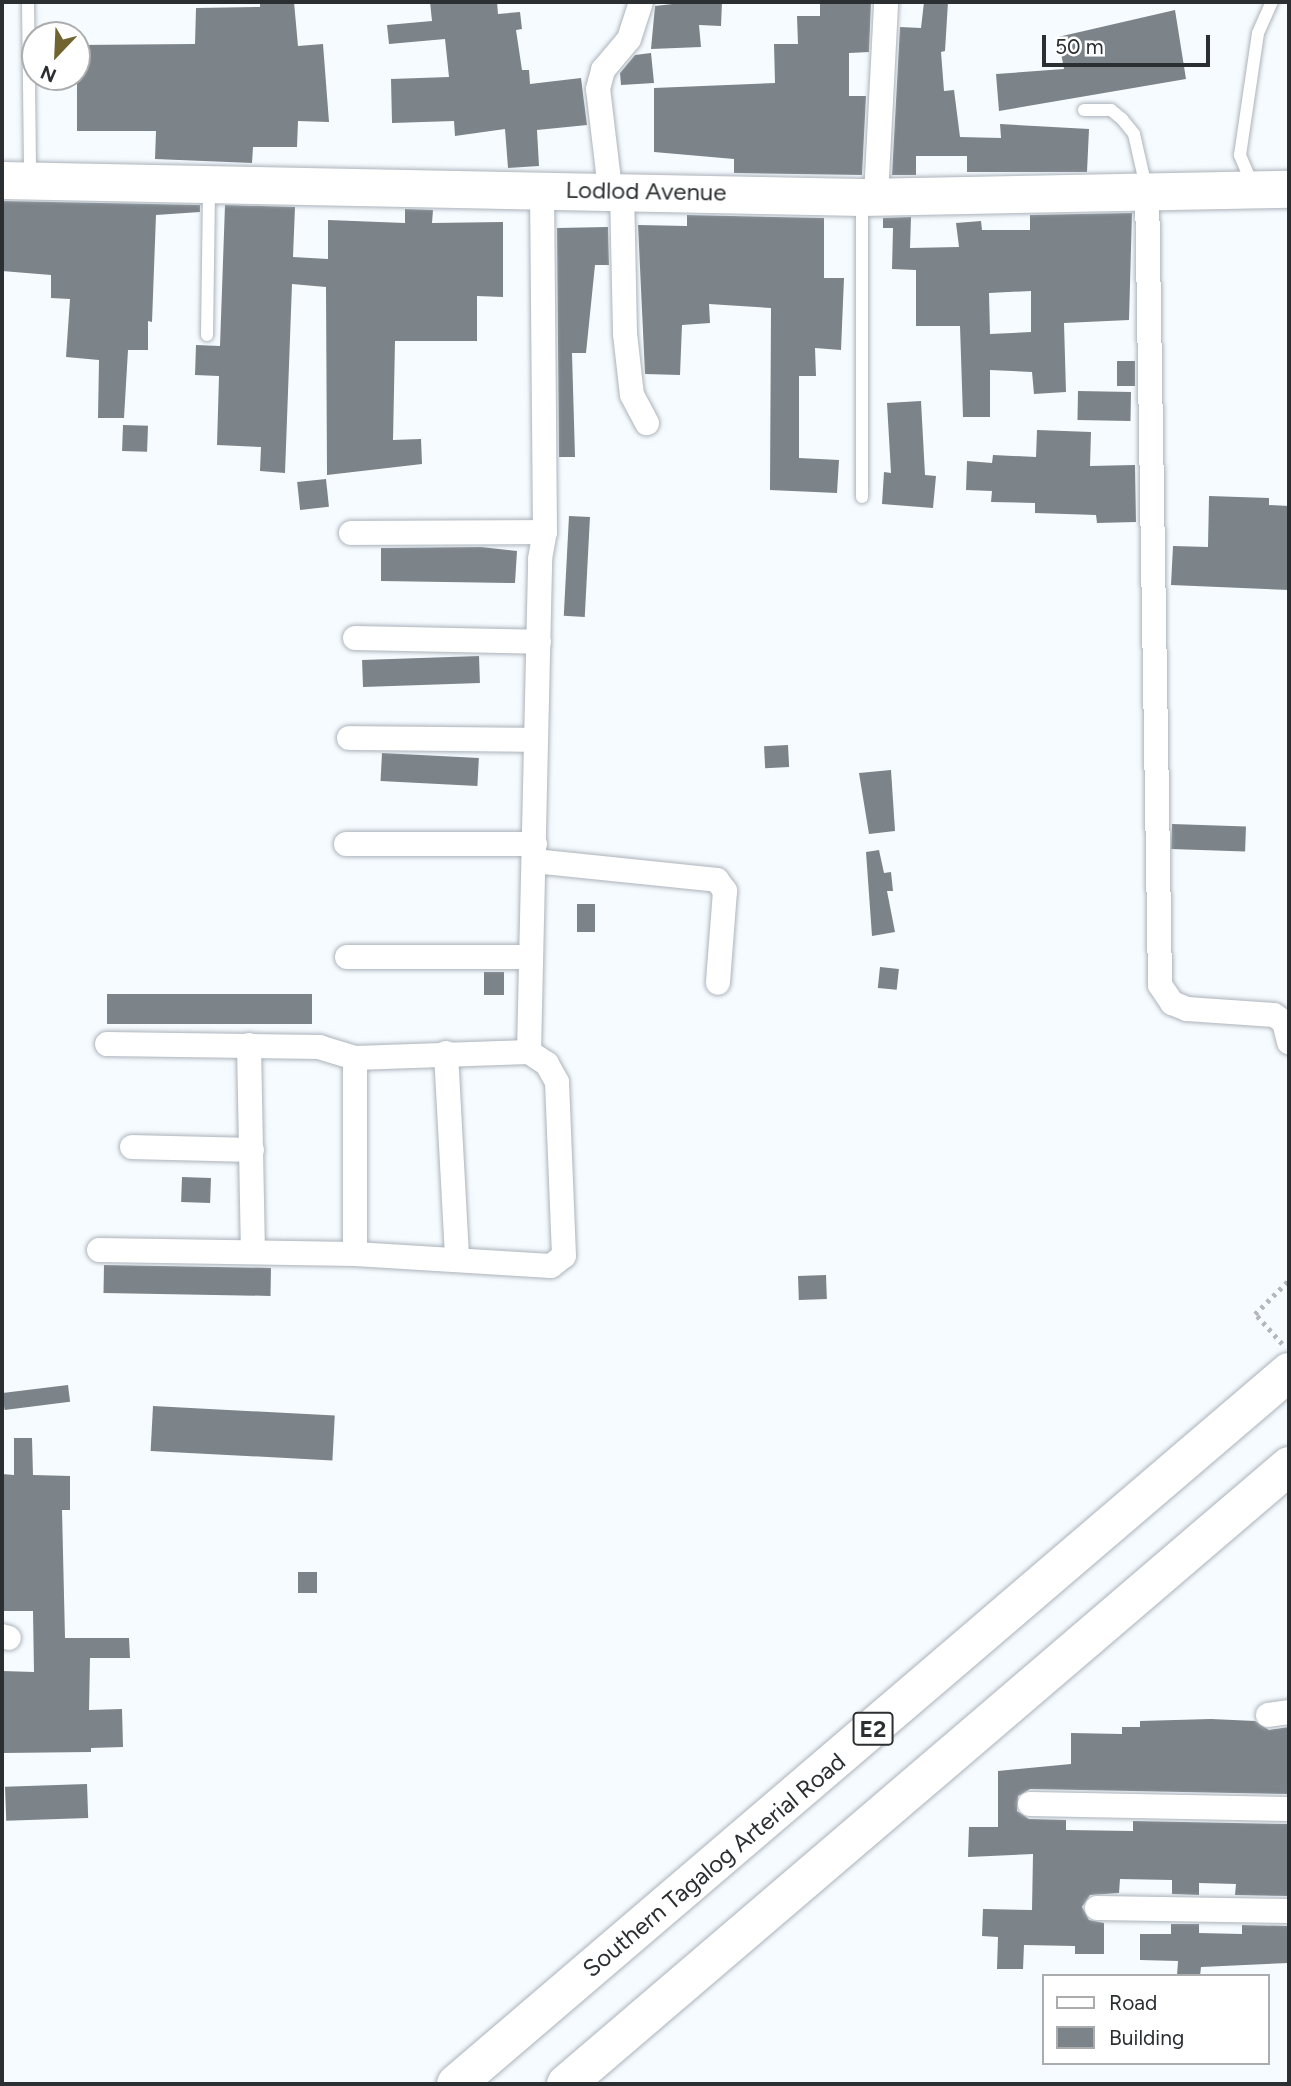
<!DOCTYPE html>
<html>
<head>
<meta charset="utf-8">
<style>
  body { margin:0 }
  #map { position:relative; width:1291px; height:2086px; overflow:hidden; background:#f6fbff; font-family:Figtree,sans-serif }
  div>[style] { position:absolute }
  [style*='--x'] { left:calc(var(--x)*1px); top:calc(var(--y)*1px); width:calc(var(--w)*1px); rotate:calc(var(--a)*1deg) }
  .building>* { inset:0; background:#7c8389; transform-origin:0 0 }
  .path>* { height:4.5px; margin-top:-2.25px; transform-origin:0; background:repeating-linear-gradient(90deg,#b4b8bb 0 3.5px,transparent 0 8.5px) }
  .roads { filter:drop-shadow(0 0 2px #abb3ba) drop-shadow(0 0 2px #abb3ba) }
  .service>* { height:12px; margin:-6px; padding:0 6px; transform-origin:6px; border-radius:6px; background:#fff }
  .minor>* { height:24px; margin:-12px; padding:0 12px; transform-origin:12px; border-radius:12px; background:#fff }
  .secondary>* { height:37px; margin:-18.5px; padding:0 18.5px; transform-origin:18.5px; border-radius:18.5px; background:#fff }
  .motorway>* { height:38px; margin:-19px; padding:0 19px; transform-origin:19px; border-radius:19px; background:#fff }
  span { translate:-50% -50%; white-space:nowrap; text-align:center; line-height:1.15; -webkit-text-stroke:5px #fff; paint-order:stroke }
  .shield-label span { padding:2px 5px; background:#fff; border:2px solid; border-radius:5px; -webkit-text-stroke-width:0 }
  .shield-label { font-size:23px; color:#2c2f31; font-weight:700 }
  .street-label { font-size:24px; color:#2c2f31 }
  .frame { position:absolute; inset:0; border:4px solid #2c2f31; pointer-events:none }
  .legend { position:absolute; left:1042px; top:1974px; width:228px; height:91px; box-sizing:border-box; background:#fff; border:2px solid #abacad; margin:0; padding:9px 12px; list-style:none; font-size:21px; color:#2c2f31 }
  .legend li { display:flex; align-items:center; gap:14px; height:35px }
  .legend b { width:35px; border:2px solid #abacad }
  .north { position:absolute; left:21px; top:21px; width:70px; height:70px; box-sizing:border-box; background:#fff; border:2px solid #abacad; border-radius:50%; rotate:203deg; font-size:19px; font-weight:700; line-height:28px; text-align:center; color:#2c2f31 }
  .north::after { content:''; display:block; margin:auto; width:24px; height:32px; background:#716431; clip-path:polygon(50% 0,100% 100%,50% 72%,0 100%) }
  .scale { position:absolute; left:1042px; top:35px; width:168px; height:32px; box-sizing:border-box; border:4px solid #2c2f31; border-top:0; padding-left:9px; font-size:21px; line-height:24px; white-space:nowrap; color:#2c2f31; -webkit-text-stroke:5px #fff; paint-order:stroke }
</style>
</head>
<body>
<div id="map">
  <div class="building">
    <i style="clip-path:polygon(260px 2px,294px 2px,298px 46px,323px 44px,329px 122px,298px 121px,297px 147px,253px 147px,252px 163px,155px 159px,156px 131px,77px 131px,77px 45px,195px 44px,196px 8px,260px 7px)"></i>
    <i style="clip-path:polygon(430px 2px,497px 2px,498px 14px,520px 12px,522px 29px,516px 30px,522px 70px,529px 70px,530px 84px,581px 78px,587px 125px,537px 130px,539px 166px,508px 168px,505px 129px,455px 136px,454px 121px,392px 123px,391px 79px,449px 77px,445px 39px,389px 44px,387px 25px,432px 21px)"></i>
    <i style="clip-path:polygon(690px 2px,722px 2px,721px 26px,699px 25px,701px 47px,651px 49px,655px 6px)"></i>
    <i style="clip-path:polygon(820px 2px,871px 2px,869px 52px,849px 53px,849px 96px,866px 96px,862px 175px,734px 173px,734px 159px,654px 152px,654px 88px,775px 83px,774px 44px,798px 44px,797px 16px,820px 16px)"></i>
    <i style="clip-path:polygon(924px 2px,948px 2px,945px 51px,941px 52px,944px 91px,954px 90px,960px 137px,1001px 138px,1000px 124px,1089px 129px,1087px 172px,967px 172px,967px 156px,916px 156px,916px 175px,892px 175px,900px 27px,921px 28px)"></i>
    <i style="clip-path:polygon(1175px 10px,1186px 79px,999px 111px,996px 74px,1064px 69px,1058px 37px)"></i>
    <i style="clip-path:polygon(651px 53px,654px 83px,621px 85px,620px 73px,635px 55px)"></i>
    <i style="clip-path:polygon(2px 201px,200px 205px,200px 212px,156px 215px,152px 322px,148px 321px,148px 350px,128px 350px,124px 418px,98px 418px,99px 360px,66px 357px,70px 299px,51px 298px,51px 275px,2px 271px)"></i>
    <i style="clip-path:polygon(225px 205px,295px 207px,293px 257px,328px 259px,328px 220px,405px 223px,405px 209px,433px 210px,432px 223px,503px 222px,503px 297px,477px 296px,477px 341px,395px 341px,393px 440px,421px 439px,422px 464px,327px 475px,326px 287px,292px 284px,285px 473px,260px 471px,261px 447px,217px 445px,219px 376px,195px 375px,196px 345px,220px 346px)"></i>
    <i style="clip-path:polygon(evenodd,1132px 213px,1129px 320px,1064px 323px,1066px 392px,1034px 394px,1032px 372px,990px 370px,990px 417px,963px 417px,960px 326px,916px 326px,916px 270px,892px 269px,893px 228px,883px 228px,883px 218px,911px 217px,910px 248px,959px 247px,956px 223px,981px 221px,982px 230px,1030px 230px,1030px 215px,1132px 213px,1031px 291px,1031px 332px,990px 334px,989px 293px,1031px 291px)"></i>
    <i style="clip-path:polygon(687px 215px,824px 218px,824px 278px,844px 278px,841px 350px,815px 348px,816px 376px,799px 376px,799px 458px,839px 460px,837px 493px,770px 490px,771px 308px,709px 304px,710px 323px,682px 325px,680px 375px,645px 374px,638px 225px,687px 226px)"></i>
    <i style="clip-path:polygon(608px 227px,609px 265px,595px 265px,586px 353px,572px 353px,575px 457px,559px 457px,557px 228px)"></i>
    <i style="left:1117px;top:361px;width:18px;height:25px"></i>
    <i style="left:1078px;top:391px;width:53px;height:29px;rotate:1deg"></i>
    <i style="clip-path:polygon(921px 401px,925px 475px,936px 476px,933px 508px,882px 504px,884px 472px,891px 473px,887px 403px)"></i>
    <i style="left:123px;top:425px;width:25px;height:26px;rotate:2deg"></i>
    <i style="clip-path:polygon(1037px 430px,1091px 432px,1090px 466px,1135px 465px,1136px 522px,1097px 523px,1096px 515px,1035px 513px,1035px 503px,991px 502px,992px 491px,966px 490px,967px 461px,992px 463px,993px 455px,1036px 457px)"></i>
    <i style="left:326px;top:479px;width:28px;height:29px;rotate:84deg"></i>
    <i style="clip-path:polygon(1209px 496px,1269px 498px,1269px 505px,1289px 506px,1289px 590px,1171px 585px,1173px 546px,1208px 547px)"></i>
    <i style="left:569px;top:516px;width:21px;height:100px;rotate:3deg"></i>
    <i style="clip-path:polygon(481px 547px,517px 551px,515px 583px,381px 581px,381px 548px)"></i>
    <i style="left:479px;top:656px;width:27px;height:117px;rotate:88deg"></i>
    <i style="left:788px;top:745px;width:22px;height:24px;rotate:87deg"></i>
    <i style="left:382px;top:753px;width:97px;height:28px;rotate:3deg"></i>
    <i style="clip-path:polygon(891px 770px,895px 831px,869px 834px,859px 773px)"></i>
    <i style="left:1172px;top:824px;width:74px;height:25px;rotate:2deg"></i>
    <i style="clip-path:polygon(879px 850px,884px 873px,891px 872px,893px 891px,887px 891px,895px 932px,872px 936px,866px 852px)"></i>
    <i style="left:577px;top:904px;width:18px;height:28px"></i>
    <i style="left:880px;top:967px;width:19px;height:21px;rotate:6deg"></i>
    <i style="left:484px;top:972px;width:20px;height:23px"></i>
    <i style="left:312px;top:994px;width:30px;height:205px;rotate:90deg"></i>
    <i style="left:182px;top:1177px;width:29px;height:25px;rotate:2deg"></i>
    <i style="left:104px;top:1265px;width:167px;height:28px;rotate:1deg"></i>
    <i style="left:826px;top:1275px;width:24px;height:28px;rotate:88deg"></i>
    <i style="left:68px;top:1385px;width:17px;height:66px;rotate:83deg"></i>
    <i style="left:153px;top:1406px;width:182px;height:45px;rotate:3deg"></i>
    <i style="clip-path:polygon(14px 1438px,32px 1438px,33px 1475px,70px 1476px,70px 1510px,62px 1510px,65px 1638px,129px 1638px,130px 1658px,90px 1658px,89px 1710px,122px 1709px,123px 1747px,91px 1748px,91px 1752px,2px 1753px,2px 1671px,34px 1672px,33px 1611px,2px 1611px,2px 1474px,14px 1475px)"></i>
    <i style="left:298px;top:1572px;width:19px;height:21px"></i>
    <i style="clip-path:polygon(1211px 1719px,1255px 1721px,1269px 1730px,1289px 1727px,1288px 1794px,1030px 1789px,1018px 1796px,1017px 1811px,1029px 1819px,1066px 1820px,1066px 1830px,1133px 1831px,1133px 1821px,1288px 1824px,1289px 1896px,1235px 1895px,1236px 1884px,1199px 1883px,1199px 1895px,1172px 1894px,1172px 1880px,1120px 1879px,1119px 1893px,1090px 1895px,1082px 1907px,1089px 1920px,1104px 1923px,1104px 1954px,1075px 1954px,1075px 1946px,1024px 1945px,1023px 1969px,997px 1969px,998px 1937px,982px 1936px,983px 1909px,1032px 1910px,1033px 1854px,968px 1857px,969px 1827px,998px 1827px,998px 1771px,1071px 1764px,1071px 1733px,1122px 1734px,1122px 1727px,1140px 1727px,1140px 1721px)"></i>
    <i style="left:87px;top:1784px;width:34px;height:82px;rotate:88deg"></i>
    <i style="clip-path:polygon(1171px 1924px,1199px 1924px,1199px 1933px,1242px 1934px,1242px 1925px,1289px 1926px,1289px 1963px,1201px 1967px,1200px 1976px,1177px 1976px,1178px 1961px,1140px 1960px,1140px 1934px,1171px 1934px)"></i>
  </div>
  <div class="path">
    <i style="--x:1282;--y:1344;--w:40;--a:-132"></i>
    <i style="--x:1255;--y:1314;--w:48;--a:-45"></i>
  </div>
  <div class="roads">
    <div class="service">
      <i style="--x:28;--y:2;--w:174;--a:89.3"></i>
      <i style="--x:1084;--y:110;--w:27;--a:0"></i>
      <i style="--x:1111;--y:110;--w:14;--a:39"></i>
      <i style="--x:1122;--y:119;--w:19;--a:51"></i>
      <i style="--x:1134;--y:134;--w:54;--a:77.2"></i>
      <i style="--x:1253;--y:186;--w:34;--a:-113"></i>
      <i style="--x:1240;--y:155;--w:123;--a:-81.6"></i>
      <i style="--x:1258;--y:33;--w:34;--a:-66"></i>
      <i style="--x:207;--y:335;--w:147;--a:-89.2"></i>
      <i style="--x:862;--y:497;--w:296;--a:-90"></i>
    </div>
    <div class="minor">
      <i style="--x:610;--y:189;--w:101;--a:-96.8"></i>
      <i style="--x:598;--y:89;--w:20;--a:-75"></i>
      <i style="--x:603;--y:70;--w:40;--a:-50"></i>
      <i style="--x:629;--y:39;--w:39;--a:-72"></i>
      <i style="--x:622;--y:190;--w:144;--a:88.8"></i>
      <i style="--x:625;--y:334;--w:61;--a:83.5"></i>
      <i style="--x:632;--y:395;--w:32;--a:62"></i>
      <i style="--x:1147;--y:190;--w:795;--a:89.06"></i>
      <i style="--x:1160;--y:985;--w:22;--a:56"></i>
      <i style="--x:1172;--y:1003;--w:16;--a:22"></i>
      <i style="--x:1187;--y:1009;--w:87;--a:3.9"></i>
      <i style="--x:1274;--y:1015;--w:12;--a:35"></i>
      <i style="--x:1284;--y:1022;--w:21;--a:76"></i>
      <i style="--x:876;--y:196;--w:194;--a:-87"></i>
      <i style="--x:351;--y:533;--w:194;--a:-0.3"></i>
      <i style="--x:355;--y:638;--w:184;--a:1.2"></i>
      <i style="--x:349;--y:738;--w:187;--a:0.6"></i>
      <i style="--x:346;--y:844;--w:189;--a:0"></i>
      <i style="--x:534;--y:861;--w:184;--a:5.9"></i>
      <i style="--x:717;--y:880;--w:14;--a:54"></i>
      <i style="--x:725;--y:891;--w:92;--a:94.4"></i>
      <i style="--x:347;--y:957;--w:184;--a:0"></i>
      <i style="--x:249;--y:1045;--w:205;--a:88.9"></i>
      <i style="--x:529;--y:1052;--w:493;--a:-88.7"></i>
      <i style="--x:540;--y:559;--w:27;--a:-80"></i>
      <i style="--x:545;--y:532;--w:343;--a:-90.5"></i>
      <i style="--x:446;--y:1053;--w:205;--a:86.9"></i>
      <i style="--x:132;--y:1147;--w:120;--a:1.4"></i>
      <i style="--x:99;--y:1250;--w:256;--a:0.9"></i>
      <i style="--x:355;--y:1254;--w:196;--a:3.5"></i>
      <i style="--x:551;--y:1266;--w:16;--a:-38"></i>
      <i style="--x:564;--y:1256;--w:174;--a:-92.3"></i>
      <i style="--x:557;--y:1082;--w:21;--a:-119"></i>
      <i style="--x:547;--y:1064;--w:22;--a:-146"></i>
      <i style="--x:529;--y:1052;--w:174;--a:178"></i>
      <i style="--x:355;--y:1058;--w:37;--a:-163"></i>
      <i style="--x:320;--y:1047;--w:213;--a:-179.2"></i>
      <i style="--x:355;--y:1254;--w:196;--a:-90"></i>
      <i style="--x:2;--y:1636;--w:7;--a:16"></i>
      <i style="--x:1268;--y:1715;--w:21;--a:-8"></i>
      <i style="--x:1030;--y:1804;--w:259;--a:1.1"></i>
      <i style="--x:1097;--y:1908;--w:192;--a:0.9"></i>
    </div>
    <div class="secondary">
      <i style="--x:2;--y:180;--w:860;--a:1.13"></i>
      <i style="--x:862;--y:197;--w:427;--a:-1.1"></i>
    </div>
    <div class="motorway">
      <i style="--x:456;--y:2084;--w:1096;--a:-40.52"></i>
      <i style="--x:566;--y:2084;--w:951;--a:-40.52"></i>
    </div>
  </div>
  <div class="shield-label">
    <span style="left:873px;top:1729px">E2</span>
  </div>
  <div class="street-label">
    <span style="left:646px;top:191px;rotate:1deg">Lodlod Avenue</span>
    <span style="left:714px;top:1865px;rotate:-40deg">Southern Tagalog Arterial Road</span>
  </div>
  <div class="frame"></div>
  <ul class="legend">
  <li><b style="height:9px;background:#fff"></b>Road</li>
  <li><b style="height:19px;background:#7c8389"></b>Building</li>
  </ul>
  <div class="north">N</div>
  <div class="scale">50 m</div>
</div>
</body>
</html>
